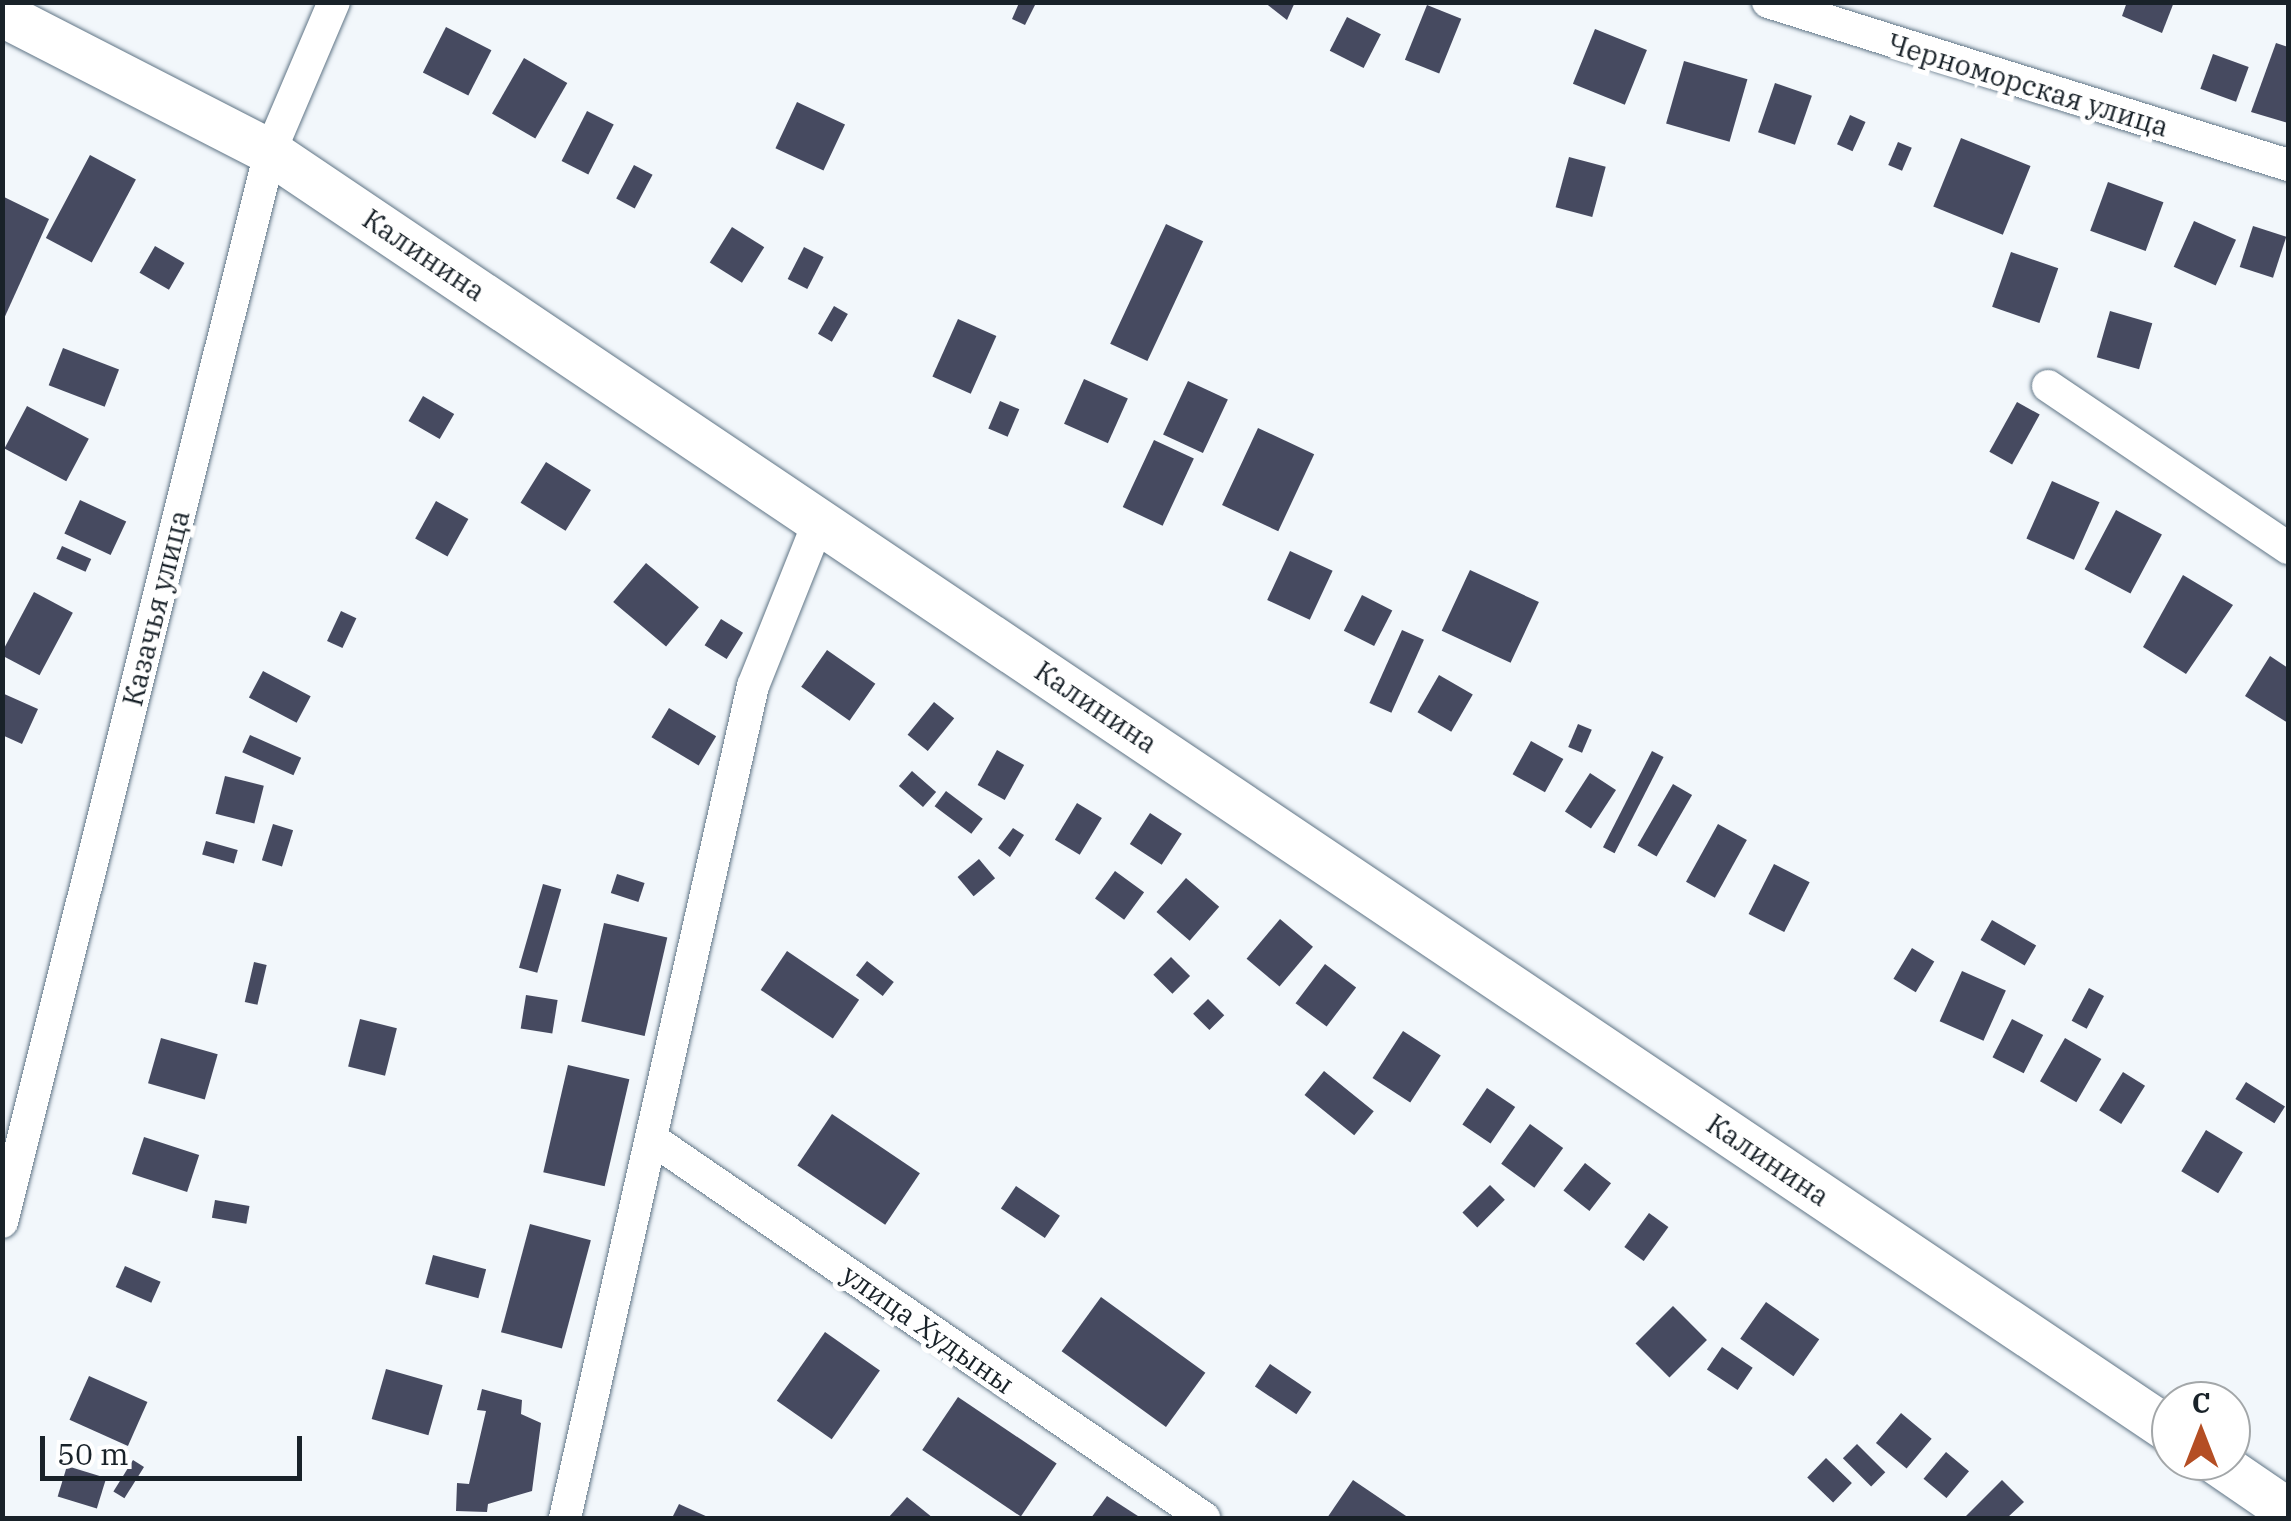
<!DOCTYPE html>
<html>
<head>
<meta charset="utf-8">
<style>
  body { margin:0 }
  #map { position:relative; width:2291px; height:1521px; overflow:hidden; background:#f2f7fb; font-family:"IBM Plex Serif",serif }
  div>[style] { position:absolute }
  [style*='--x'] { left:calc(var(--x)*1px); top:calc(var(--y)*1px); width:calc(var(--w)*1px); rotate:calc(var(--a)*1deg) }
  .building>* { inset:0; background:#464a60; transform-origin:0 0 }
  .roads { filter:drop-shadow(0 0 2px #607586) drop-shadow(0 0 2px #607586) }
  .street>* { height:32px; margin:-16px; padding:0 16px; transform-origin:16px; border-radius:16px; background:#fff }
  .secondary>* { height:45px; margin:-22.5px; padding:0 22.5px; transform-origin:22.5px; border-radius:22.5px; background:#fff }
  span { translate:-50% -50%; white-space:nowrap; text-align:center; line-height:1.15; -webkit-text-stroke:10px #fff; paint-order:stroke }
  .street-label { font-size:28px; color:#192229 }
  .frame { position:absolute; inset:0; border:5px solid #192229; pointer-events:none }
  .north { position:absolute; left:2151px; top:1381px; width:100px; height:100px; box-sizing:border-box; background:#fff; border:2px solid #a3a7a9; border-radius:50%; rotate:0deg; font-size:28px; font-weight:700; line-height:40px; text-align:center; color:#192229 }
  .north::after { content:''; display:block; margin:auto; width:35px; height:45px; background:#b44e24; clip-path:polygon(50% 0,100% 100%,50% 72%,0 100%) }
  .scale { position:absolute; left:40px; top:1436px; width:262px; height:45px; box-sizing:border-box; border:5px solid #192229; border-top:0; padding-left:12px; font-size:30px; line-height:35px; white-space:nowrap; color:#192229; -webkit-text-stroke:8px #fff; paint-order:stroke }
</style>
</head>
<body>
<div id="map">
  <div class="building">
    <i style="clip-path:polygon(1264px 2px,1295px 2px,1287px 20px)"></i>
    <i style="clip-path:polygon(2127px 2px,2174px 2px,2162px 33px,2122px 16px)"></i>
    <i style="clip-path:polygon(1019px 3px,1036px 3px,1025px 25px,1012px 19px)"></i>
    <i style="left:1427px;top:5px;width:37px;height:59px;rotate:22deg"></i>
    <i style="left:1347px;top:17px;width:38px;height:38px;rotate:27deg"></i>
    <i style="left:446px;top:27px;width:51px;height:51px;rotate:27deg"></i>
    <i style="left:1595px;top:29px;width:56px;height:59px;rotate:22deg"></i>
    <i style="clip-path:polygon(2276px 43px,2288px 47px,2288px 123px,2251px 112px)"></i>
    <i style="left:2213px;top:54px;width:38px;height:37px;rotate:20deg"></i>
    <i style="left:524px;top:58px;width:50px;height:64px;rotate:30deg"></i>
    <i style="left:1684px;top:61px;width:66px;height:65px;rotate:16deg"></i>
    <i style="left:1775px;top:83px;width:39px;height:52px;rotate:19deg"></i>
    <i style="left:797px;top:102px;width:53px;height:51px;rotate:25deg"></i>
    <i style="left:587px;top:111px;width:30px;height:56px;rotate:27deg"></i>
    <i style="left:1850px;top:115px;width:17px;height:32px;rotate:24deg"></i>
    <i style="left:1961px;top:138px;width:75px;height:74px;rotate:22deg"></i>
    <i style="left:1898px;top:142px;width:15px;height:25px;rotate:23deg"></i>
    <i style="left:90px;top:155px;width:52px;height:94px;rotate:28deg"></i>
    <i style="left:1569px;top:157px;width:38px;height:52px;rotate:15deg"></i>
    <i style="left:634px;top:165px;width:21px;height:38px;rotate:28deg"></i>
    <i style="left:2108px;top:182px;width:59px;height:52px;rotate:20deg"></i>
    <i style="clip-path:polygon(2px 196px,49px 219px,2px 323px)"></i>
    <i style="left:2194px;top:221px;width:46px;height:50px;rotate:24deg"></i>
    <i style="left:1166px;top:224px;width:41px;height:132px;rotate:25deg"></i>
    <i style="left:2253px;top:226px;width:35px;height:43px;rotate:18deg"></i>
    <i style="left:732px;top:227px;width:38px;height:42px;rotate:32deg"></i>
    <i style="left:155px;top:246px;width:34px;height:31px;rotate:30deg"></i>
    <i style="left:804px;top:247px;width:22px;height:36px;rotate:27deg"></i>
    <i style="left:2011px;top:252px;width:50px;height:58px;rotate:19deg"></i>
    <i style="left:834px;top:306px;width:16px;height:32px;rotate:30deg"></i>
    <i style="left:2110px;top:311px;width:44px;height:48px;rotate:16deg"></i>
    <i style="left:958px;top:319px;width:42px;height:63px;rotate:24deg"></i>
    <i style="left:63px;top:348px;width:60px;height:40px;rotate:21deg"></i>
    <i style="left:1084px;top:379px;width:48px;height:49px;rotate:24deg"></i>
    <i style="left:1188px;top:381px;width:44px;height:59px;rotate:25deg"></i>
    <i style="left:423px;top:396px;width:36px;height:29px;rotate:30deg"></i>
    <i style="left:1000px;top:401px;width:21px;height:30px;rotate:23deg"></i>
    <i style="left:2017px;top:402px;width:26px;height:57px;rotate:29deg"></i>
    <i style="left:27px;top:406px;width:70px;height:48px;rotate:28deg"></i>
    <i style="left:1258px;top:428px;width:62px;height:85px;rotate:25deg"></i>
    <i style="left:1154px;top:440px;width:44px;height:74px;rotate:25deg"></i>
    <i style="left:546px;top:462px;width:53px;height:48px;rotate:32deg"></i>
    <i style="left:2052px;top:481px;width:52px;height:63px;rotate:24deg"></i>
    <i style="left:80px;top:500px;width:51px;height:37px;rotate:25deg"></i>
    <i style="left:436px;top:501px;width:37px;height:43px;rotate:29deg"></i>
    <i style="left:2116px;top:510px;width:52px;height:67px;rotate:28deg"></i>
    <i style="left:62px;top:546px;width:32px;height:14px;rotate:24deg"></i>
    <i style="left:1290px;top:551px;width:47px;height:54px;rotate:25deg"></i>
    <i style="left:646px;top:563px;width:69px;height:51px;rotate:40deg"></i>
    <i style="left:1470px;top:570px;width:76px;height:67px;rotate:25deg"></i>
    <i style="clip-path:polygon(2183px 575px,2233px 605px,2186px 674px,2143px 647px)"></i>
    <i style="left:34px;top:592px;width:44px;height:71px;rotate:28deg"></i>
    <i style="left:1362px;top:595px;width:34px;height:40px;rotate:27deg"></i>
    <i style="left:341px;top:611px;width:17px;height:33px;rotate:25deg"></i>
    <i style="left:721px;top:619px;width:26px;height:31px;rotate:32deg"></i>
    <i style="left:1402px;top:630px;width:24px;height:80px;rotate:24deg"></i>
    <i style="left:827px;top:650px;width:59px;height:45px;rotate:35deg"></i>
    <i style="clip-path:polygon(2270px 656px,2288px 668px,2288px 723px,2245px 696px)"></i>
    <i style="left:263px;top:671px;width:54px;height:30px;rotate:28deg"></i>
    <i style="left:1439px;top:675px;width:39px;height:43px;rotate:30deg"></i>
    <i style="clip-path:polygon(2px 693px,38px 709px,22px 744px,2px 735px)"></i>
    <i style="left:934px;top:702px;width:26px;height:42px;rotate:39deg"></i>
    <i style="left:669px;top:708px;width:55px;height:34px;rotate:31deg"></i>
    <i style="left:1578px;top:724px;width:15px;height:25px;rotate:23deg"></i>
    <i style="left:250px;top:735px;width:56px;height:19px;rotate:24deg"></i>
    <i style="left:1531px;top:741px;width:37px;height:38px;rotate:29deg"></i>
    <i style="left:997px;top:750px;width:31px;height:40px;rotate:29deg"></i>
    <i style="left:1652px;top:751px;width:13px;height:108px;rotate:27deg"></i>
    <i style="left:912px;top:771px;width:32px;height:20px;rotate:41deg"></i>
    <i style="left:1590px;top:773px;width:31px;height:46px;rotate:33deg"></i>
    <i style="left:225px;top:776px;width:40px;height:39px;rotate:14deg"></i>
    <i style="left:1673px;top:784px;width:22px;height:71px;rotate:30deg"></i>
    <i style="left:946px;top:791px;width:46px;height:19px;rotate:37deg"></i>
    <i style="left:1077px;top:803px;width:29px;height:43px;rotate:31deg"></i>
    <i style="left:1150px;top:813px;width:38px;height:37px;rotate:33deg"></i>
    <i style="left:273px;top:824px;width:21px;height:38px;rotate:17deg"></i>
    <i style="left:1718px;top:824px;width:33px;height:66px;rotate:29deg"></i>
    <i style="clip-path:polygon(1013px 828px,1024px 835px,1010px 857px,998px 848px)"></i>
    <i style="left:206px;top:841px;width:33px;height:14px;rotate:16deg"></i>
    <i style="left:979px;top:859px;width:25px;height:28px;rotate:50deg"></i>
    <i style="left:1774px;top:864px;width:40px;height:56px;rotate:27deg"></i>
    <i style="left:1115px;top:871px;width:36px;height:34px;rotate:36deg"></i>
    <i style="left:617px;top:874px;width:29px;height:20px;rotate:18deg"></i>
    <i style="left:1186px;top:878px;width:44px;height:45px;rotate:41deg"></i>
    <i style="left:543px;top:884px;width:19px;height:87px;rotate:16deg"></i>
    <i style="left:1280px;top:919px;width:43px;height:52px;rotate:40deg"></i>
    <i style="left:1992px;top:920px;width:51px;height:23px;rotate:30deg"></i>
    <i style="left:604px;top:923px;width:65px;height:101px;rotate:13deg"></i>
    <i style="left:1912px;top:948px;width:26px;height:36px;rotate:31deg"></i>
    <i style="left:787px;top:951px;width:87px;height:47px;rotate:34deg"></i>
    <i style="left:1171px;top:957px;width:27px;height:25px;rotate:45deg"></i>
    <i style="left:867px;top:961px;width:34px;height:18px;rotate:38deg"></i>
    <i style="left:254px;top:962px;width:13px;height:41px;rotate:13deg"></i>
    <i style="left:1325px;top:964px;width:39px;height:49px;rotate:37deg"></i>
    <i style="left:1962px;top:971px;width:48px;height:55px;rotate:24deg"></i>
    <i style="left:2089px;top:988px;width:17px;height:37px;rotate:28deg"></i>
    <i style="left:526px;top:995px;width:32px;height:34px;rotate:9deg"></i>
    <i style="left:1208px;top:999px;width:23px;height:21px;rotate:45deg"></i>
    <i style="left:360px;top:1019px;width:38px;height:49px;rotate:14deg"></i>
    <i style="left:2012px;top:1019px;width:35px;height:43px;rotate:27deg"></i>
    <i style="left:1403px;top:1031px;width:45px;height:56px;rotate:33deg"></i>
    <i style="left:161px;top:1038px;width:59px;height:47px;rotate:16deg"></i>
    <i style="left:2065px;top:1038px;width:42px;height:50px;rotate:30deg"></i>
    <i style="left:568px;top:1065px;width:63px;height:110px;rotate:13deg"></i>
    <i style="left:1324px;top:1071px;width:64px;height:31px;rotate:39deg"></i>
    <i style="left:2123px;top:1072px;width:26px;height:45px;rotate:32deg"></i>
    <i style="left:2246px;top:1082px;width:46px;height:20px;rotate:32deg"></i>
    <i style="left:1487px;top:1088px;width:34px;height:44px;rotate:34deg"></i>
    <i style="left:832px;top:1114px;width:106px;height:62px;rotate:34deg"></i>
    <i style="left:1530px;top:1124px;width:41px;height:49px;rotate:36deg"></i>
    <i style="left:2206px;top:1130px;width:43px;height:48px;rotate:31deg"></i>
    <i style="left:144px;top:1137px;width:58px;height:39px;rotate:18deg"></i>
    <i style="left:1585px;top:1163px;width:33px;height:35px;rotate:38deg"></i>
    <i style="left:1490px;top:1185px;width:21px;height:39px;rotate:45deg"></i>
    <i style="left:1016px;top:1186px;width:53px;height:27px;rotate:34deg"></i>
    <i style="left:215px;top:1200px;width:35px;height:18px;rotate:10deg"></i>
    <i style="left:1649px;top:1213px;width:24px;height:42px;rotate:36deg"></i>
    <i style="left:530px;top:1224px;width:63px;height:112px;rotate:15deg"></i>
    <i style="left:433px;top:1255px;width:55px;height:30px;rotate:15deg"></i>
    <i style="left:125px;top:1266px;width:39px;height:23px;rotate:24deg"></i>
    <i style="left:1101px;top:1297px;width:129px;height:67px;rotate:36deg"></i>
    <i style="left:1766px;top:1302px;width:65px;height:45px;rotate:35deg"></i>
    <i style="left:1673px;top:1306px;width:48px;height:53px;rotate:45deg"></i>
    <i style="left:825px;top:1332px;width:67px;height:84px;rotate:35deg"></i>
    <i style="left:1722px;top:1347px;width:37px;height:27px;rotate:34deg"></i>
    <i style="left:1270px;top:1364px;width:50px;height:27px;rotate:34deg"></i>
    <i style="left:386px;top:1369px;width:59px;height:52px;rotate:16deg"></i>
    <i style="left:89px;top:1376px;width:64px;height:48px;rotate:24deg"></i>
    <i style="clip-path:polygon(482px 1389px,522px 1400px,521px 1414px,541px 1423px,532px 1491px,488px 1504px,487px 1512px,456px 1511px,457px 1483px,469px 1484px,486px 1411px,477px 1410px)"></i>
    <i style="left:958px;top:1397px;width:119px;height:64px;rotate:34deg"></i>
    <i style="left:1901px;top:1413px;width:40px;height:39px;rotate:40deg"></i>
    <i style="left:1857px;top:1444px;width:40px;height:20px;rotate:45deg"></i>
    <i style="left:1946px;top:1452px;width:30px;height:35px;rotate:40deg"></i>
    <i style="left:1826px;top:1458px;width:36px;height:27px;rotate:44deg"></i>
    <i style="left:133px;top:1460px;width:13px;height:37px;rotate:32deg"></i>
    <i style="left:67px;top:1466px;width:41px;height:32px;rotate:17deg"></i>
    <i style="clip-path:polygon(1353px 1480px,1409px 1518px,1327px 1518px)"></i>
    <i style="clip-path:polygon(2002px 1480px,2024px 1502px,2007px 1518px,1964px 1518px)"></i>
    <i style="clip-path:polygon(1107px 1496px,1141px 1518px,1091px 1518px)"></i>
    <i style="clip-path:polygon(907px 1497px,933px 1518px,888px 1518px)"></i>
    <i style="clip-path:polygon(679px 1504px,710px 1518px,672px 1518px)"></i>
  </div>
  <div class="roads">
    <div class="street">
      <i style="--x:1768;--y:2;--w:545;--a:17.4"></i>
      <i style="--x:2048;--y:386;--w:290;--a:34"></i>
      <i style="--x:652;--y:1139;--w:670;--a:34.47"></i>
      <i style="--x:2;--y:1222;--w:1103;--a:-75.94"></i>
      <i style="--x:270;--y:152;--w:163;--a:-66.9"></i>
      <i style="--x:565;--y:1518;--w:853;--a:-77.27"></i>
      <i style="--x:753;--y:686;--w:178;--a:-68.2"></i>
    </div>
    <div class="secondary">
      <i style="--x:2;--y:14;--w:301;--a:27.2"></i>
      <i style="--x:270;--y:152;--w:2291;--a:33.93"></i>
      <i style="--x:2215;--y:1461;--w:88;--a:34.4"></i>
    </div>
  </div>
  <div class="street-label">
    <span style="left:2028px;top:85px;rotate:17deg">Черноморская улица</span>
    <span style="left:424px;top:255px;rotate:34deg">Калинина</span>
    <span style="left:156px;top:608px;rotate:-76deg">Казачья улица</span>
    <span style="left:1096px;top:707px;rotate:34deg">Калинина</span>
    <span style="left:1768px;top:1160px;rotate:34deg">Калинина</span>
    <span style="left:928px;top:1329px;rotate:35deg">улица Худыны</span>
  </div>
  <div class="frame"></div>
  <div class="north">С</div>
  <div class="scale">50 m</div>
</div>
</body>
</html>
